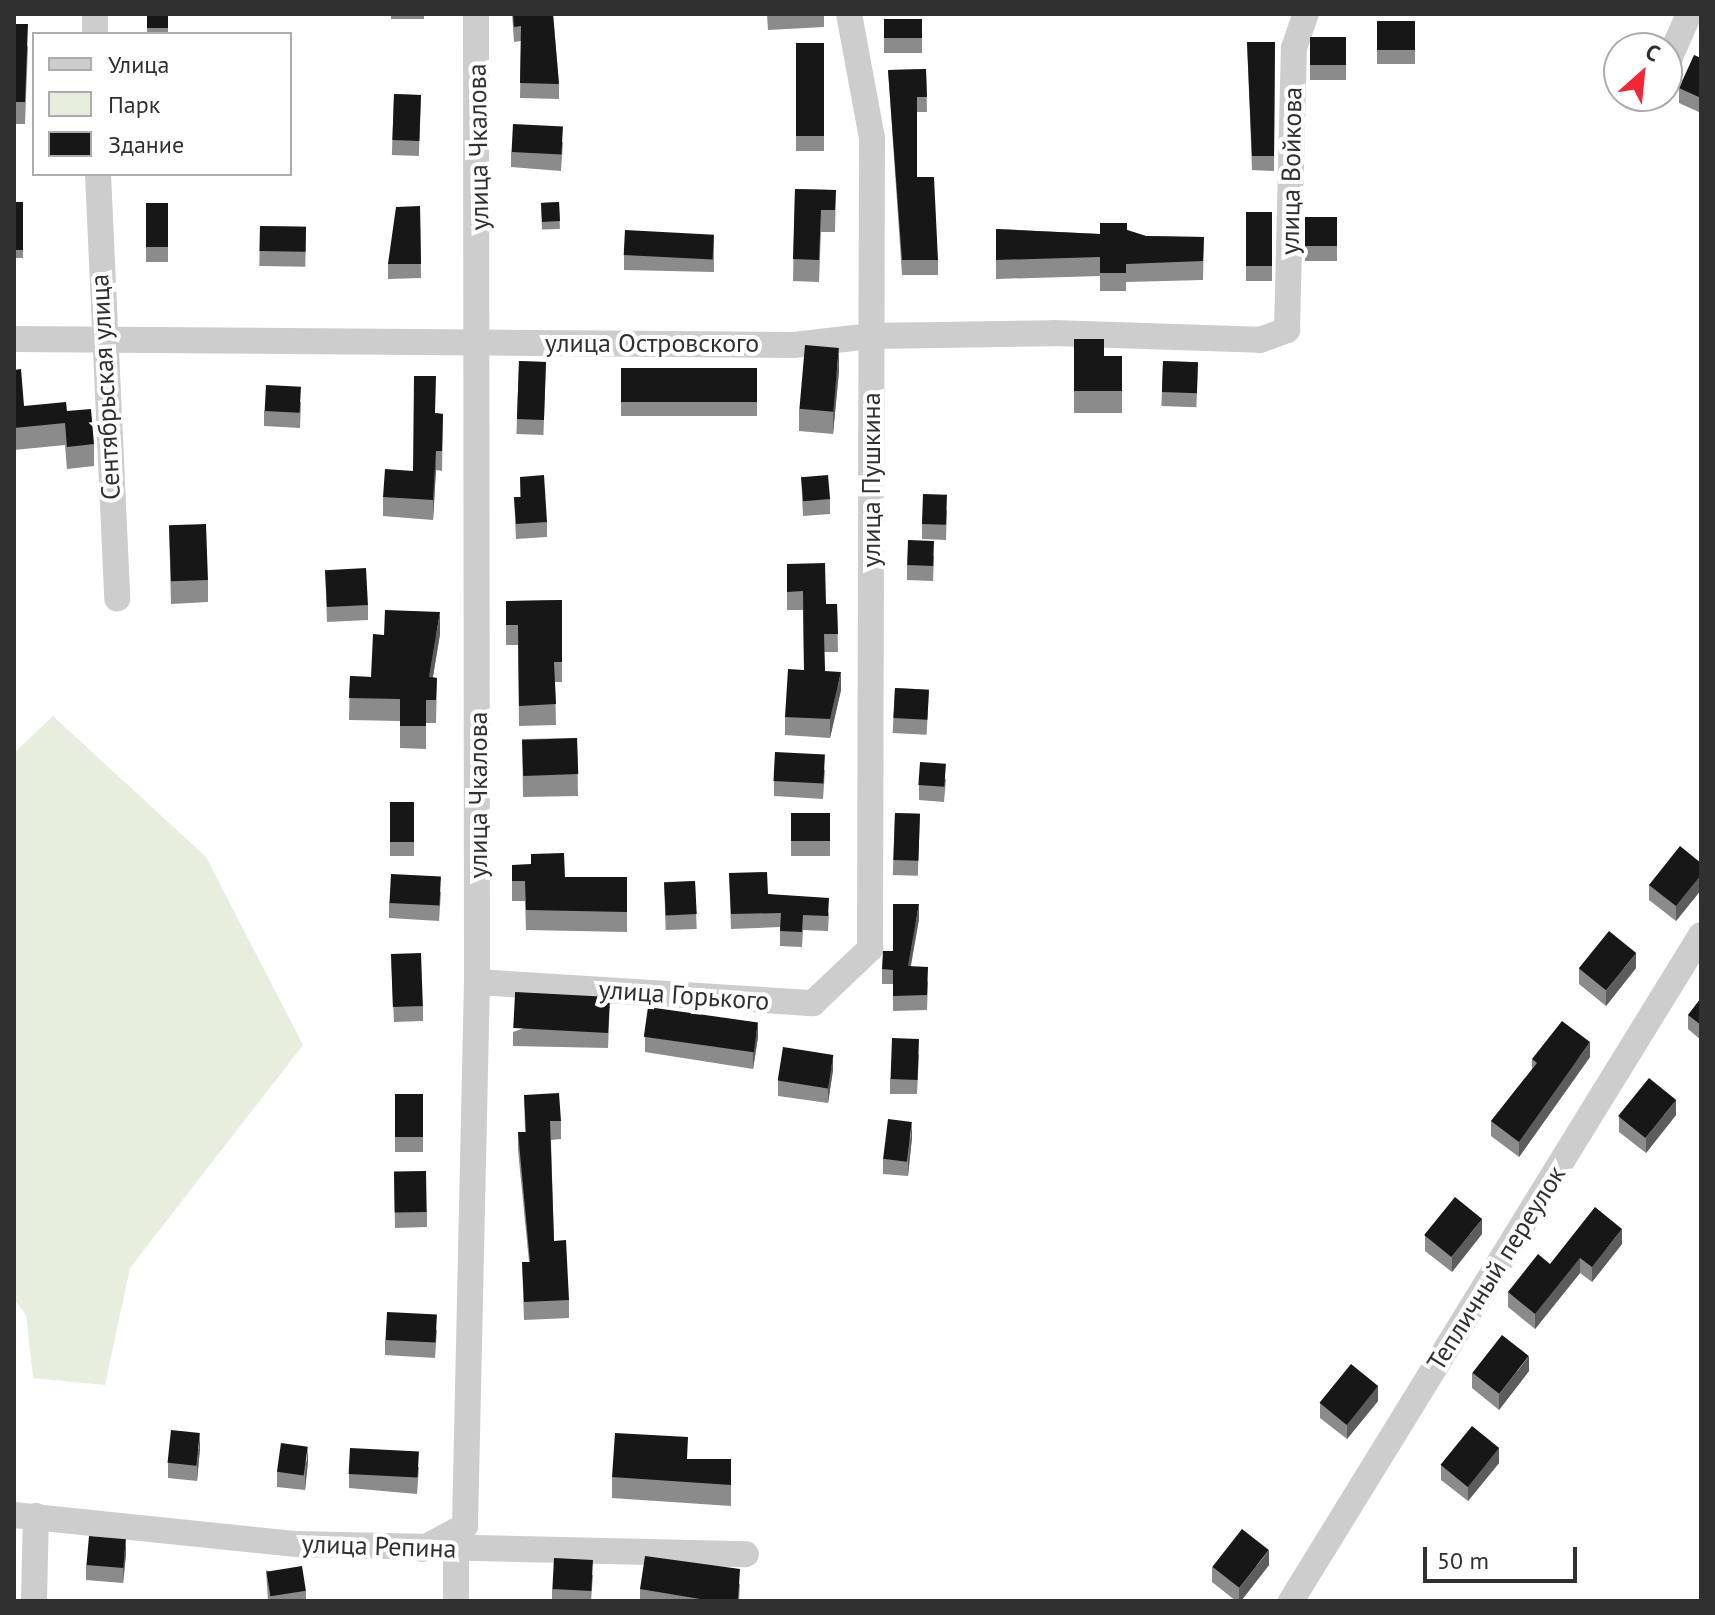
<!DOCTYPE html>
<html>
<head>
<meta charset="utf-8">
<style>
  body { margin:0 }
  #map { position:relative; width:1715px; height:1615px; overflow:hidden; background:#fff; font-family:"PT Sans",sans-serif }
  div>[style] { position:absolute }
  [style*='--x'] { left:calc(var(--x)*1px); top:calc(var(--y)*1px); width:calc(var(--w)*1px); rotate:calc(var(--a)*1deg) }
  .green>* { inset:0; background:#e7eede }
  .minor>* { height:26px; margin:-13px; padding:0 13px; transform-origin:13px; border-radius:13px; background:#cdcdcd }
  .wall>* { inset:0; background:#8b8b8b; transform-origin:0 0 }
  .shaded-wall>* { inset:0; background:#5d5d5d }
  .building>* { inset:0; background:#171717; transform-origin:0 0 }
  span { translate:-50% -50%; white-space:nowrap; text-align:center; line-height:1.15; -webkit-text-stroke:8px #fff; paint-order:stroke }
  .street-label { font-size:26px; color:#303030 }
  .frame { position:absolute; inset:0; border:16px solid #303030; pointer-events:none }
  .legend { position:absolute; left:32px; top:32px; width:260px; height:144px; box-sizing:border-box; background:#fff; border:2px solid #acacac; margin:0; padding:10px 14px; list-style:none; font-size:24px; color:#303030 }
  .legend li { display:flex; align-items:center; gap:16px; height:40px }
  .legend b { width:40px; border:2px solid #acacac }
  .north { position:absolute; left:1603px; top:32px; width:80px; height:80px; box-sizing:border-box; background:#fff; border:2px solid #acacac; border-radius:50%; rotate:27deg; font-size:22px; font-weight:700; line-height:32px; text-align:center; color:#303030 }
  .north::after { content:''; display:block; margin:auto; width:28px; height:36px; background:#f42536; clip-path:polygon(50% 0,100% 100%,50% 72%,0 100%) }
  .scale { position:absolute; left:1423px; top:1547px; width:154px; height:36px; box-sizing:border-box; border:4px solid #303030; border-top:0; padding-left:10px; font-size:24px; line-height:28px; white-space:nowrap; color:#303030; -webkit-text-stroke:6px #fff; paint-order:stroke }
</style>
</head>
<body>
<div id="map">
  <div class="green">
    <i style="clip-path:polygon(53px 716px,206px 857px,303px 1045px,130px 1268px,105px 1385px,33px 1378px,26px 1315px,14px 1299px,14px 753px)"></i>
  </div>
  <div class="minor">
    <i style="--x:95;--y:14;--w:20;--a:90"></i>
    <i style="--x:1667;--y:64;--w:55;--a:-66.3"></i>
    <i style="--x:98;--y:174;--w:425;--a:87.4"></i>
    <i style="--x:14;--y:339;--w:780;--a:0.44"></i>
    <i style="--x:794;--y:345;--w:78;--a:-6.7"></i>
    <i style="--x:871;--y:336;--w:182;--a:-0.9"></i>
    <i style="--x:1053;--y:333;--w:207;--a:1.9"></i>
    <i style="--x:1260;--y:340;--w:29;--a:-20"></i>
    <i style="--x:1287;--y:330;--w:282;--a:-88.6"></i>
    <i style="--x:1294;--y:48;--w:36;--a:-71"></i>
    <i style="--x:477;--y:982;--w:337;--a:3.6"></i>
    <i style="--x:813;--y:1003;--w:79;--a:-43.5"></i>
    <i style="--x:870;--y:949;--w:811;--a:-89.86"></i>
    <i style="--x:872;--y:138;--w:126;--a:-100.5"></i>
    <i style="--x:14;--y:1515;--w:284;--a:5.9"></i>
    <i style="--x:297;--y:1544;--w:449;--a:1.3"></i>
    <i style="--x:422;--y:1549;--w:49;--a:-28.1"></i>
    <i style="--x:465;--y:1526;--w:544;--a:-88.74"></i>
    <i style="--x:477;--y:982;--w:968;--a:-90.06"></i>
    <i style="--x:456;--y:1550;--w:51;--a:90"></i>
    <i style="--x:34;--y:1601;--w:85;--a:-88.7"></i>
    <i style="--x:1291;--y:1601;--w:782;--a:-58.38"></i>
  </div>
  <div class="wall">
    <i style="left:147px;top:14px;width:21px;height:20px"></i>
    <i style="left:391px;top:14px;width:33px;height:5px"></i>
    <i style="clip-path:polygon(512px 14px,553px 14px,559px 84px,559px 99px,520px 98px,521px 41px,514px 42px)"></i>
    <i style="clip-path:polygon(767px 14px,824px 14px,824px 27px,768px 30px)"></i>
    <i style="left:884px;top:19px;width:38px;height:34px"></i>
    <i style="left:1377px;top:21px;width:38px;height:43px"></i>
    <i style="clip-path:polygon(14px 24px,28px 47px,25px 124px,14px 124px)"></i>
    <i style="left:1346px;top:37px;width:43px;height:36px;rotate:90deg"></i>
    <i style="clip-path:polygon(1247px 42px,1275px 42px,1274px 171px,1252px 170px)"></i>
    <i style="left:796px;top:43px;width:28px;height:108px"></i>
    <i style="clip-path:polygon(1701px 58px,1701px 113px,1679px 103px,1679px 88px)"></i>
    <i style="clip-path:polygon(926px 69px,927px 112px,917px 112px,917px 177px,938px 260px,938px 275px,902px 275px,888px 70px)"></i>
    <i style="left:394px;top:94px;width:27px;height:61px;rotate:2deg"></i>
    <i style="clip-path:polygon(563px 142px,561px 171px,511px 167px,511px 152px)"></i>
    <i style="clip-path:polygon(795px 189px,836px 190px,835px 232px,821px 232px,819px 282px,793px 281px)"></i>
    <i style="left:14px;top:202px;width:9px;height:56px"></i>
    <i style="left:559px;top:202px;width:27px;height:18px;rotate:88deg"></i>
    <i style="left:146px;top:203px;width:22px;height:59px"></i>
    <i style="clip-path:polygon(420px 206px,421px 278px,388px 279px,388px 264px)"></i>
    <i style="left:1246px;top:212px;width:26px;height:69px"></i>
    <i style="left:1337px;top:217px;width:44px;height:32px;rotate:90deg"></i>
    <i style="left:260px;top:226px;width:46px;height:40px;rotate:1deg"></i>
    <i style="clip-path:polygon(996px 229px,1100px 234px,1127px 230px,1146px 236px,1204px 237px,1203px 280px,1126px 282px,1126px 291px,1100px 291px,1100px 276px,996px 279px)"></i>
    <i style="clip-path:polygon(714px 235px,714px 272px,624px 270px,624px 255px)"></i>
    <i style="clip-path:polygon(1074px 339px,1104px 356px,1122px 356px,1122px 413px,1074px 413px)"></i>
    <i style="left:519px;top:361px;width:27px;height:73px;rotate:2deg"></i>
    <i style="left:1163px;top:361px;width:35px;height:45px;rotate:2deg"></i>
    <i style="left:757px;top:368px;width:48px;height:136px;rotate:90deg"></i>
    <i style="clip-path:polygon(14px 370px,24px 406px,67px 411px,94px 444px,94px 466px,67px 469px,65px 445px,14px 450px)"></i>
    <i style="clip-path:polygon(839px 371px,833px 434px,799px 431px,799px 409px)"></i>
    <i style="clip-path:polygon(301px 402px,300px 428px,264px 426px,264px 411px)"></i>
    <i style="clip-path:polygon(436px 413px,443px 414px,442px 471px,436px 470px,433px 520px,383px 516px,383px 497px,413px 471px)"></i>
    <i style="clip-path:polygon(801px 476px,830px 499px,830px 514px,803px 516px)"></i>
    <i style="clip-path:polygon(520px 477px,547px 522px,547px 537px,516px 539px,514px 497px,520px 497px)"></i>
    <i style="clip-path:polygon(947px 510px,946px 540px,922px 539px,922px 524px)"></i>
    <i style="clip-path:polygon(169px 526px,208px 580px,208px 602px,171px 604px)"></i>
    <i style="clip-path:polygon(934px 556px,933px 581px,907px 580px,907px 565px)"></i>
    <i style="clip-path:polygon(787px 564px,826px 604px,837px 604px,838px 652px,824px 652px,825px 671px,841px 690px,830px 738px,785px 735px,785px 717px,804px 670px,803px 610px,787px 610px)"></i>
    <i style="clip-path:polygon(325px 569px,368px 605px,368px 620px,327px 622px)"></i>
    <i style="clip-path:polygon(562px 600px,562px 682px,555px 682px,556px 725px,519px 726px,518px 645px,506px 645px,506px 601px)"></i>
    <i style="clip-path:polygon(440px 634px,433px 677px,437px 678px,436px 723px,426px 723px,426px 749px,400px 748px,400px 721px,349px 720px,350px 676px,371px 677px)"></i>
    <i style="left:895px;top:688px;width:34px;height:45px;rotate:3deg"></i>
    <i style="left:577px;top:738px;width:58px;height:55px;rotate:89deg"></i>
    <i style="clip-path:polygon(825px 770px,823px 799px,774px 796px,774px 781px)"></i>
    <i style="clip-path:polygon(946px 779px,944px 802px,919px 800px,919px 785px)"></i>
    <i style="left:390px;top:802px;width:24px;height:54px"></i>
    <i style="left:830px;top:813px;width:43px;height:39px;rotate:90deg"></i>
    <i style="left:895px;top:813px;width:25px;height:62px;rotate:2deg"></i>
    <i style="clip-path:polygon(1701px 863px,1701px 890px,1676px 921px,1649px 900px,1649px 885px)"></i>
    <i style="clip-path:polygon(512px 865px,565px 877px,627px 877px,627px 932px,526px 930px,525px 901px,512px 901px)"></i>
    <i style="clip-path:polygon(729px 873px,768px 894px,829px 913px,828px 931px,803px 930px,802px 947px,780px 946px,780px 927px,731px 929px)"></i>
    <i style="left:695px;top:881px;width:48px;height:31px;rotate:88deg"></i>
    <i style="clip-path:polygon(441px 892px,439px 921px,389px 918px,389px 903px)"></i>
    <i style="clip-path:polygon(919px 919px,911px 966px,928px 982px,927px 1010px,893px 1011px,893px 984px,882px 984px,882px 969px,893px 951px)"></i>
    <i style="clip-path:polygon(391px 954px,423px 1006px,423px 1021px,394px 1022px)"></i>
    <i style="clip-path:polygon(1636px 968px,1606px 1006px,1579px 984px,1579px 969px)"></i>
    <i style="clip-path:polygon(610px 997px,608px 1048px,513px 1046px,513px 1032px)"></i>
    <i style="clip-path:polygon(1701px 998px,1701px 1040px,1688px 1029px,1688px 1015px)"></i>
    <i style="clip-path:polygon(645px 1037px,758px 1037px,753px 1069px,645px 1052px)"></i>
    <i style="clip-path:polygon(919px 1054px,917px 1094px,890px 1094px,890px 1079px)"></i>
    <i style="clip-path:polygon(1590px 1057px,1519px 1157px,1491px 1136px,1491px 1121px,1532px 1069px,1532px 1059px)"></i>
    <i style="clip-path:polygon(833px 1070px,828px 1103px,778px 1096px,778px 1081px)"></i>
    <i style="left:423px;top:1094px;width:58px;height:28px;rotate:90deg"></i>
    <i style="clip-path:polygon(524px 1095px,561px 1121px,561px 1139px,551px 1140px,554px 1241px,569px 1300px,569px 1318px,524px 1320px,522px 1262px,529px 1262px,518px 1150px,518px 1132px,525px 1132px)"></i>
    <i style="clip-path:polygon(1676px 1115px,1646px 1153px,1619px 1132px,1619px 1117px)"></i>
    <i style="clip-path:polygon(912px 1137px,908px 1176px,883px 1174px,883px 1159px)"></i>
    <i style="clip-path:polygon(394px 1172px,427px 1212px,427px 1227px,395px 1228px)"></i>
    <i style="clip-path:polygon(1482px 1234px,1452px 1272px,1425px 1251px,1425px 1236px)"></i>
    <i style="clip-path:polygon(1622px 1244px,1592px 1282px,1580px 1273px,1535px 1329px,1508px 1307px,1508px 1292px,1550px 1264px)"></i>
    <i style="clip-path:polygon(437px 1330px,435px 1358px,385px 1355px,385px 1340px)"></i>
    <i style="clip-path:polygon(1529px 1371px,1499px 1410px,1472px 1388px,1472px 1373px)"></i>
    <i style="clip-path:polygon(1378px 1401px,1347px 1439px,1320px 1418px,1320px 1403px)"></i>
    <i style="clip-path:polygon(200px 1448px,197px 1481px,168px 1478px,168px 1463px)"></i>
    <i style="clip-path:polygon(688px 1459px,731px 1459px,731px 1506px,612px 1498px,612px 1477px)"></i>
    <i style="clip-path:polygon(308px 1461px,305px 1490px,277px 1487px,277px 1472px)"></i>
    <i style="clip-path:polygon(1499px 1463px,1468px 1501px,1441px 1480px,1441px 1465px)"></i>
    <i style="clip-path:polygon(419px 1467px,417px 1494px,349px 1488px,349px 1474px)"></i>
    <i style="clip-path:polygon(126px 1554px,123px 1583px,86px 1580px,86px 1565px)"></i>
    <i style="clip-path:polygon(1269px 1565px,1241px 1601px,1236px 1601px,1212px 1582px,1212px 1567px)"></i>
    <i style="clip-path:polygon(266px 1570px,306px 1591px,306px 1601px,268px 1601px)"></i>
    <i style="clip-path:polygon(593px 1575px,591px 1601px,552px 1601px,552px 1589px)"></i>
    <i style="clip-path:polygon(740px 1584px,739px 1601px,640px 1601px,640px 1589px)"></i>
  </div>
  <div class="shaded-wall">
    <i style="clip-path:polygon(839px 348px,839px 371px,833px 434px,833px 412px)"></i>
    <i style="clip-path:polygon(436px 451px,436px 470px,433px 520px,433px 500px)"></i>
    <i style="clip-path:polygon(440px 612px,440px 634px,429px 700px,429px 677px)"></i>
    <i style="clip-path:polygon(841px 672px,841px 690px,830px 738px,830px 719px)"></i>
    <i style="clip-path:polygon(1701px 875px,1701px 890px,1676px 921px,1676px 906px)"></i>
    <i style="clip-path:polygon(919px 904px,919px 919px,908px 980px,908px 966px)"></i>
    <i style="clip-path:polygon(1636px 953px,1636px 968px,1606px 1006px,1606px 991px)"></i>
    <i style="clip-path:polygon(758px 1022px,758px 1037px,753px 1069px,753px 1054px)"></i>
    <i style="clip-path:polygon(1590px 1042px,1590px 1057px,1519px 1157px,1519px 1142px)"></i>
    <i style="clip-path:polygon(833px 1055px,833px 1070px,828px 1103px,828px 1089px)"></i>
    <i style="clip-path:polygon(1676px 1100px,1676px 1115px,1646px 1153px,1646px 1138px)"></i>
    <i style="clip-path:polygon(912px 1122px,912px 1137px,908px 1176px,908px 1161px)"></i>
    <i style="clip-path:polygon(1482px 1219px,1482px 1234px,1452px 1272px,1452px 1257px)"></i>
    <i style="clip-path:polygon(1622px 1229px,1622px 1244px,1592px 1282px,1592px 1267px)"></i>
    <i style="clip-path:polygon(1580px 1258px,1580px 1273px,1535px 1329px,1535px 1314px)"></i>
    <i style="clip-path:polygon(1529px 1356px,1529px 1371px,1499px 1410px,1499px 1395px)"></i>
    <i style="clip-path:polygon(1378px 1386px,1378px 1401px,1347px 1439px,1347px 1424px)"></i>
    <i style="clip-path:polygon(200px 1433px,200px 1448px,197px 1481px,197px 1466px)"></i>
    <i style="clip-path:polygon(308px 1447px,308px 1461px,305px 1490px,305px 1475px)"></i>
    <i style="clip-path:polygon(1499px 1448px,1499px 1463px,1468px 1501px,1468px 1486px)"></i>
    <i style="clip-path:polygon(126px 1539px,126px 1554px,123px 1583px,123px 1568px)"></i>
    <i style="clip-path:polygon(1269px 1550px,1269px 1565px,1241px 1601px,1239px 1601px,1239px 1589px)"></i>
  </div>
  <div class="building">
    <i style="left:147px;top:14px;width:21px;height:14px"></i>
    <i style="clip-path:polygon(513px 14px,553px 14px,559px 84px,520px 83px,521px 26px,514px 27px)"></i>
    <i style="left:884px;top:19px;width:38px;height:19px"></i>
    <i style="left:1377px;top:21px;width:38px;height:29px"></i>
    <i style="clip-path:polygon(14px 24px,28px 24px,25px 102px,14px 102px)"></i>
    <i style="left:1346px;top:37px;width:28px;height:36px;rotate:90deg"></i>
    <i style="clip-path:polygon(1247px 42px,1275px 42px,1274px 156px,1252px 156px)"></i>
    <i style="left:796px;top:43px;width:28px;height:93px"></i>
    <i style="clip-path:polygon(1694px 55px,1701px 58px,1701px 98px,1679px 88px)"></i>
    <i style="clip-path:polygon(926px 69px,927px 97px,917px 97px,917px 177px,934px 177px,938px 260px,902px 260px,888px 70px)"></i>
    <i style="left:394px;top:94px;width:27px;height:46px;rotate:2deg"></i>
    <i style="left:513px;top:124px;width:50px;height:28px;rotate:3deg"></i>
    <i style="clip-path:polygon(795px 189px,836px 190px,835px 210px,821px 210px,819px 260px,793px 259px)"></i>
    <i style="left:14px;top:202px;width:9px;height:48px"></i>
    <i style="left:559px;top:202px;width:19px;height:18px;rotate:87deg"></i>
    <i style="left:146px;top:203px;width:22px;height:44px"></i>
    <i style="clip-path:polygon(420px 206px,421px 264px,388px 264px,396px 207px)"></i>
    <i style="left:1246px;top:212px;width:26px;height:54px"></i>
    <i style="left:1337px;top:217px;width:29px;height:32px;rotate:90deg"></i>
    <i style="clip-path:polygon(1100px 223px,1127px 223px,1127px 230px,1146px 236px,1204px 237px,1203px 261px,1126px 264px,1126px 273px,1100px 273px,1100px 257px,996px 260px,996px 229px,1100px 234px)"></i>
    <i style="left:260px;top:226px;width:46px;height:25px;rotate:1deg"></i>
    <i style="left:625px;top:230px;width:89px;height:25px;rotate:3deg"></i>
    <i style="clip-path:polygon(1074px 339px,1104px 339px,1104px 356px,1122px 356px,1122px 391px,1074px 391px)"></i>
    <i style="left:805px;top:345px;width:34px;height:64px;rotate:5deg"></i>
    <i style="left:519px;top:361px;width:27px;height:58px;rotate:2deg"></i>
    <i style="left:1163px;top:361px;width:35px;height:31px;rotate:2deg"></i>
    <i style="left:757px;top:368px;width:34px;height:136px;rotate:90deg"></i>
    <i style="clip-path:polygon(21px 369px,24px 406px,66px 402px,67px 411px,91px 409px,94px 444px,67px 447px,65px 423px,14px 428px,14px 370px)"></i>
    <i style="clip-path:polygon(414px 376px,436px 376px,435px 413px,443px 414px,442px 451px,436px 451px,433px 500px,383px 497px,385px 469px,413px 471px)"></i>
    <i style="left:266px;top:385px;width:35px;height:26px;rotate:3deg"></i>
    <i style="clip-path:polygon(544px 475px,547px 522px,516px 524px,514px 497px,521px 497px,520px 477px)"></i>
    <i style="left:828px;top:475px;width:24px;height:27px;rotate:85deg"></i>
    <i style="left:923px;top:494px;width:24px;height:30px;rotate:2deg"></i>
    <i style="left:206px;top:524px;width:56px;height:37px;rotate:88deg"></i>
    <i style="left:908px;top:540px;width:26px;height:25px;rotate:2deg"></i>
    <i style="clip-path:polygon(825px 563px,826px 604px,837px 604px,838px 634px,824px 634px,825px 671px,841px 672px,830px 719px,785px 717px,788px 669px,804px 670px,803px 591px,787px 592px,787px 564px)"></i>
    <i style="left:366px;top:568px;width:37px;height:41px;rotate:87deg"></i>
    <i style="clip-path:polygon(562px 600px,562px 662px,554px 662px,556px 704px,519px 706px,518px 625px,506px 625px,506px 601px)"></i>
    <i style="clip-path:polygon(385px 610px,440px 612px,429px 677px,437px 678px,436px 700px,426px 700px,426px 726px,400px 726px,400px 699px,349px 698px,350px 676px,371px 677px,373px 634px,384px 635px)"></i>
    <i style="left:895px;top:688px;width:34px;height:30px;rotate:3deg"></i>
    <i style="left:577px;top:738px;width:36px;height:55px;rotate:88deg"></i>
    <i style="left:775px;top:752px;width:50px;height:29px;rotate:3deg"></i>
    <i style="left:920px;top:762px;width:26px;height:23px;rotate:4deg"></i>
    <i style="left:390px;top:802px;width:24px;height:40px"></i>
    <i style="left:830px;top:813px;width:28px;height:39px;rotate:90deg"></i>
    <i style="left:895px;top:813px;width:25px;height:47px;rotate:2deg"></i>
    <i style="clip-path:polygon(1680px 846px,1701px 863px,1701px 875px,1676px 906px,1649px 885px)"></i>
    <i style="clip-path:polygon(564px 853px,565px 877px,627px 877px,627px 912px,526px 910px,525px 881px,512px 881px,512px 865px,531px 864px,531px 854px)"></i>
    <i style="clip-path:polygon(767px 872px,768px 894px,829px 898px,828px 916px,803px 915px,802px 932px,780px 931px,781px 913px,731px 914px,729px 873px)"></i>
    <i style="left:391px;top:874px;width:50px;height:29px;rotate:3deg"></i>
    <i style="left:695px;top:881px;width:33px;height:31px;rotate:87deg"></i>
    <i style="clip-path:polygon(893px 904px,919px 904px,908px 966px,928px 967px,927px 995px,893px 996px,893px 970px,882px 969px,883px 951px,893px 951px)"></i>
    <i style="left:1609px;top:931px;width:35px;height:48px;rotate:39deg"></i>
    <i style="left:421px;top:953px;width:53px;height:30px;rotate:88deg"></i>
    <i style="left:610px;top:997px;width:36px;height:95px;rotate:93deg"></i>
    <i style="clip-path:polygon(1701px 998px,1701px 1025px,1688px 1015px)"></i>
    <i style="left:648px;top:1007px;width:111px;height:30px;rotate:8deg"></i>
    <i style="clip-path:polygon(1562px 1021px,1590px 1042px,1519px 1142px,1491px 1121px,1537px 1063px,1532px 1059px)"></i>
    <i style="left:892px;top:1038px;width:27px;height:41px;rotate:2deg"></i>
    <i style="left:783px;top:1047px;width:51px;height:34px;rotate:9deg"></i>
    <i style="left:1649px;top:1078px;width:35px;height:49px;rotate:39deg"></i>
    <i style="clip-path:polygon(559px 1093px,561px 1121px,550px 1121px,554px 1241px,566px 1240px,569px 1300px,524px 1302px,522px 1262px,530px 1262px,518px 1132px,526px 1132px,524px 1095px)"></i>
    <i style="left:423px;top:1094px;width:43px;height:28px;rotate:90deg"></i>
    <i style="left:888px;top:1119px;width:24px;height:40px;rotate:7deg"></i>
    <i style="left:426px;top:1171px;width:41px;height:32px;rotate:89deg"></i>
    <i style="left:1455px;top:1197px;width:35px;height:49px;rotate:39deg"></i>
    <i style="clip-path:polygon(1595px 1207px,1622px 1229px,1592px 1267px,1580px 1258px,1535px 1314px,1508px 1292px,1538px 1254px,1550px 1264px)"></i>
    <i style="left:387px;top:1312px;width:50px;height:28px;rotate:3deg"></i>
    <i style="left:1502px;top:1335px;width:34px;height:48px;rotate:38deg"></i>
    <i style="left:1351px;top:1364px;width:35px;height:50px;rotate:39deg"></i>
    <i style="left:1472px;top:1426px;width:35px;height:50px;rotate:39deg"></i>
    <i style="left:171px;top:1430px;width:29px;height:33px;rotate:6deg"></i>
    <i style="clip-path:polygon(615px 1433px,688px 1437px,687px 1459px,731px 1459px,731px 1485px,612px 1477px)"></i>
    <i style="left:281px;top:1443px;width:27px;height:29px;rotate:8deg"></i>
    <i style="left:350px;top:1448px;width:69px;height:26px;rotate:3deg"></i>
    <i style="left:1242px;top:1529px;width:34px;height:48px;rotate:38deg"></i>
    <i style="left:89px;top:1536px;width:37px;height:29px;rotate:5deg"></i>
    <i style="clip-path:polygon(645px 1556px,740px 1569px,738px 1601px,712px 1601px,640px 1589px)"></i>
    <i style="left:554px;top:1558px;width:39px;height:31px;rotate:3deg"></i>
    <i style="left:302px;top:1566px;width:25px;height:36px;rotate:81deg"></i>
  </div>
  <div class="street-label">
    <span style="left:478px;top:147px;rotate:-91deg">улица Чкалова</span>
    <span style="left:1291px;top:171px;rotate:-89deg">улица Войкова</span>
    <span style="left:652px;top:343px">улица Островского</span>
    <span style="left:105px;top:387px;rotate:-93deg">Сентябрьская улица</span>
    <span style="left:871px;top:480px;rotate:-90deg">улица Пушкина</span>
    <span style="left:478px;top:795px;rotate:-90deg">улица Чкалова</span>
    <span style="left:684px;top:995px;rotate:4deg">улица Горького</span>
    <span style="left:1496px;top:1268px;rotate:-58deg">Тепличный переулок</span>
    <span style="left:379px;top:1546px;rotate:2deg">улица Репина</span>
  </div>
  <div class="frame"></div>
  <ul class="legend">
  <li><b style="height:10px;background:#cdcdcd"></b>Улица</li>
  <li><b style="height:22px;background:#e7eede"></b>Парк</li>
  <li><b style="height:22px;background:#171717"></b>Здание</li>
  </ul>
  <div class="north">С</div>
  <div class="scale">50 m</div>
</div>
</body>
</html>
